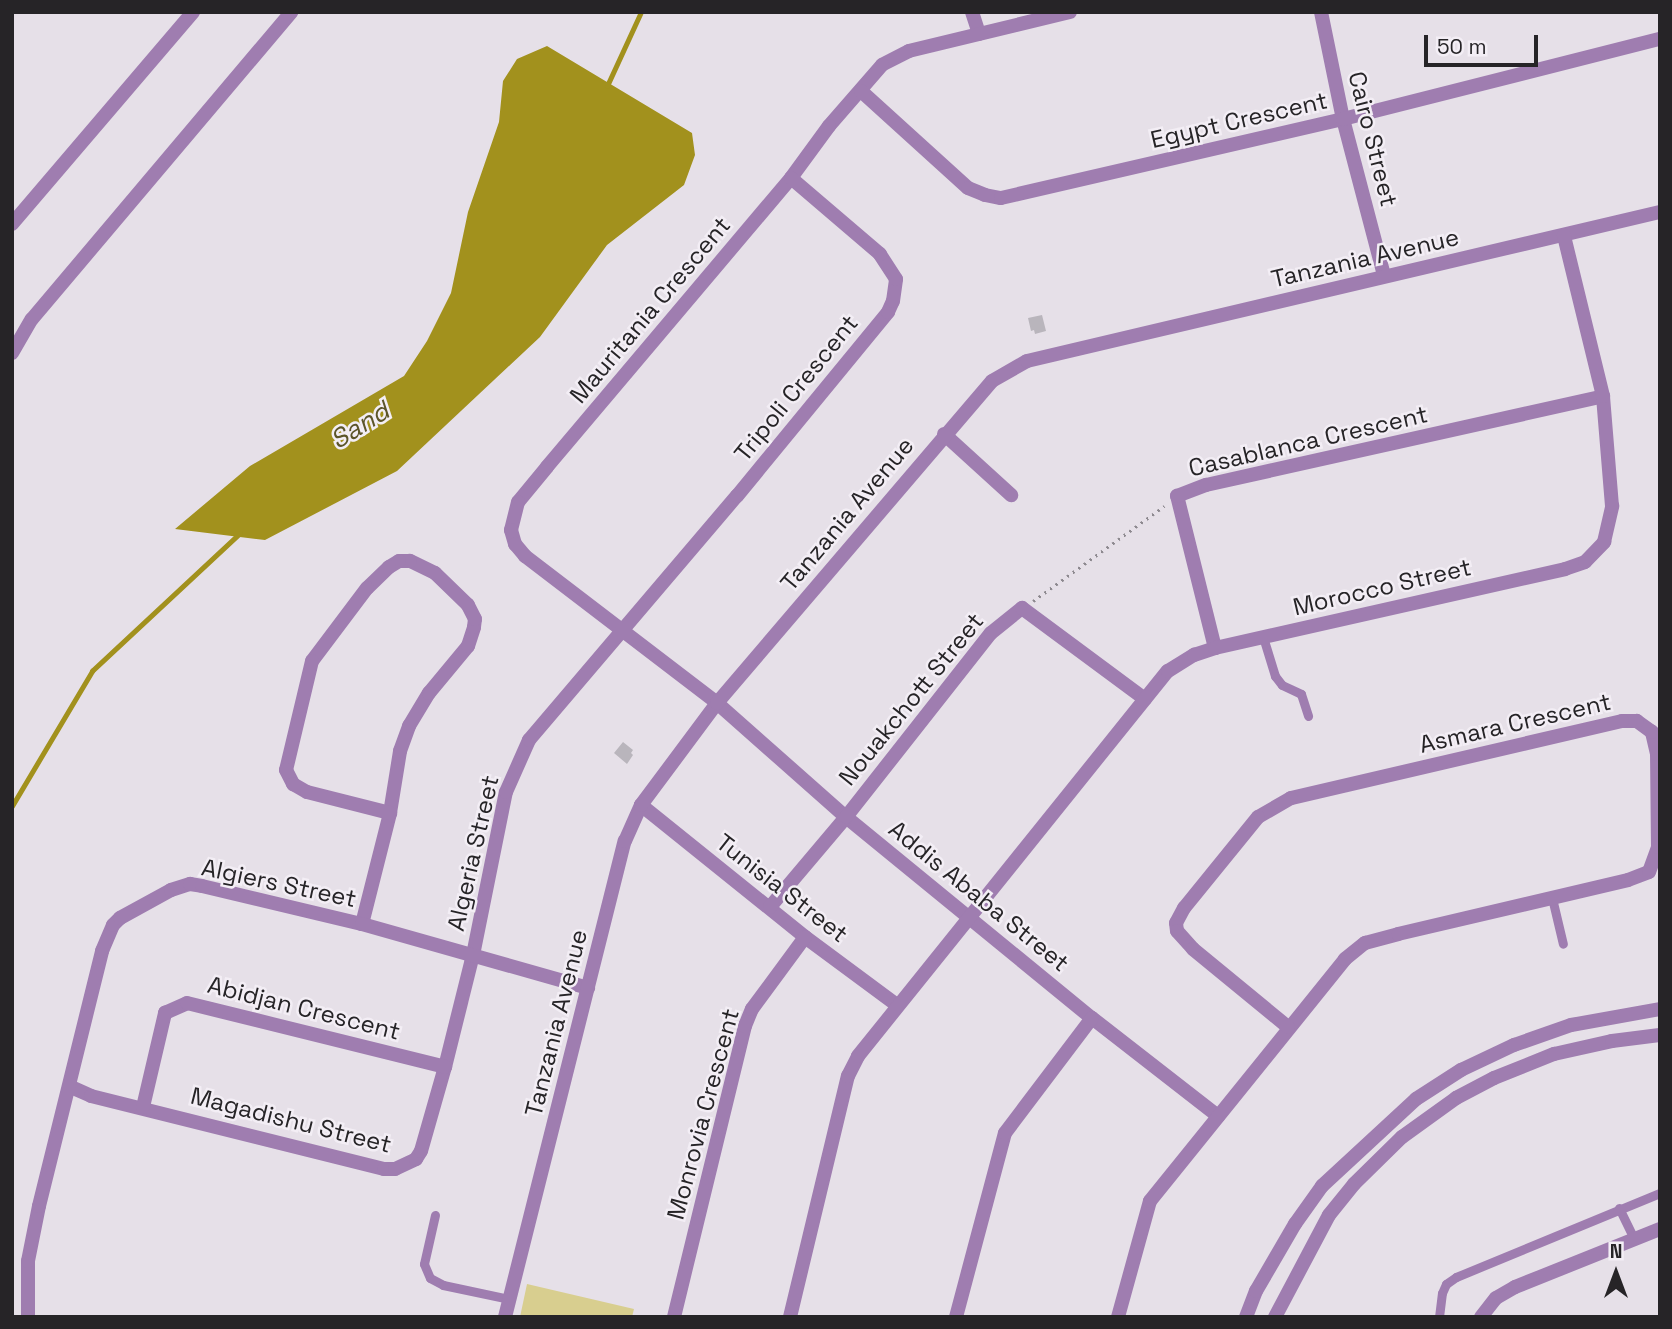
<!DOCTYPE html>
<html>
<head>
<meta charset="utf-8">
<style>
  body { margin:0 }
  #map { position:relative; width:1672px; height:1329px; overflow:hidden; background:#e6e0e8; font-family:"Space Grotesk",sans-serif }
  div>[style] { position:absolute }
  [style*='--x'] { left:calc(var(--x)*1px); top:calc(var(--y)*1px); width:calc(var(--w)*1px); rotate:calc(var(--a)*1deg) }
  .green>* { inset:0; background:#d8ce8f }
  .water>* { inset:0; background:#a2911d }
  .stream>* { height:4.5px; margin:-2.25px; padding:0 2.25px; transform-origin:2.25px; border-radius:2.25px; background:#a2911d }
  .building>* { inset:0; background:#b9b5bc }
  .path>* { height:2.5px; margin-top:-1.25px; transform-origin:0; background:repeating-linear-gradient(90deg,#8d898f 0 2px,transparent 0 7px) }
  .service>* { height:9px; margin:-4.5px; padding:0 4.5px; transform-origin:4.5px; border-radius:4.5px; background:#9f7db0 }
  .minor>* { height:14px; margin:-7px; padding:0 7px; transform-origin:7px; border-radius:7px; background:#9f7db0 }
  .tertiary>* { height:14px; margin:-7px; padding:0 7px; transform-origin:7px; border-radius:7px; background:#9f7db0 }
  span { translate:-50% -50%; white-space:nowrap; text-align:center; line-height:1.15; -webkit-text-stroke:5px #f3eef5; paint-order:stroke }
  .street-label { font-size:24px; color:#262427 }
  .water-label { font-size:26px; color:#5c5529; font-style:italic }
  .frame { position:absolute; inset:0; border:14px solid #262427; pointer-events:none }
  .north { position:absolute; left:1581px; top:1238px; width:70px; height:70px; -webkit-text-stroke:5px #f3eef5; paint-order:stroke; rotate:0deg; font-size:19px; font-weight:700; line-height:28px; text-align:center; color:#262427 }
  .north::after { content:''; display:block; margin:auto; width:24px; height:32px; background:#262427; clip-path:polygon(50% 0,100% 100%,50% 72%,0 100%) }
  .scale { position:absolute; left:1424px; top:35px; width:114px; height:32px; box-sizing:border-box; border:4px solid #262427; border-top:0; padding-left:9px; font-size:21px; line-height:24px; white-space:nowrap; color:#262427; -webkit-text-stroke:5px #f3eef5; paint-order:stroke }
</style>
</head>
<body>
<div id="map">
  <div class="green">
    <i style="clip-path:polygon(527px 1284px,634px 1309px,632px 1317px,520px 1317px)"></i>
  </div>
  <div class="water">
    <i style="clip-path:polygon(547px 46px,692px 133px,695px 155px,684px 185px,607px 245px,540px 337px,397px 471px,265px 540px,175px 529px,250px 466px,404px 376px,427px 341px,451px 293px,468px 212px,499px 122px,503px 81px,517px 59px)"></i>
  </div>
  <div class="stream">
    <i style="--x:607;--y:86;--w:81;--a:-65.3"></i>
    <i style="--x:12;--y:806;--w:157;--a:-59.3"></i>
    <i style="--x:92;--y:671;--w:202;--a:-43"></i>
  </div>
  <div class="building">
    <i style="clip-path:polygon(1042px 315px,1046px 331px,1035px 334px,1034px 330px,1031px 331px,1028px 318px)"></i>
    <i style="clip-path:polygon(623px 742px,633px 750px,631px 753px,633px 755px,627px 764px,614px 753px)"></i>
  </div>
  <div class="path">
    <i style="--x:1033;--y:601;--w:162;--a:-35.9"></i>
  </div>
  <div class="service">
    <i style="--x:1263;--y:637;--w:41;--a:72.9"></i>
    <i style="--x:1275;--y:676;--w:11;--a:52"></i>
    <i style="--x:1282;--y:685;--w:21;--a:25"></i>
    <i style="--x:1301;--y:694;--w:23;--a:72"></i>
    <i style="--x:1552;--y:898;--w:47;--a:76.6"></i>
    <i style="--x:1619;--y:1208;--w:34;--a:64"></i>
    <i style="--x:435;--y:1215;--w:50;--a:102.7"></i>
    <i style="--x:424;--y:1264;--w:15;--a:67"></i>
    <i style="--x:430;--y:1278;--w:15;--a:28"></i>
    <i style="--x:443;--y:1285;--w:67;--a:12"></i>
    <i style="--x:1439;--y:1317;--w:24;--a:-83"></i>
    <i style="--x:1442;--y:1293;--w:10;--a:-66"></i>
    <i style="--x:1446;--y:1284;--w:12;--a:-35"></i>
    <i style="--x:1456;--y:1277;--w:221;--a:-22.4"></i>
  </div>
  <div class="minor">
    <i style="--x:972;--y:12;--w:23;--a:72"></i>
    <i style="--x:1070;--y:12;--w:166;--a:166.4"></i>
    <i style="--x:909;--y:51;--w:30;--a:153"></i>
    <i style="--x:882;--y:65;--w:81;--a:131"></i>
    <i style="--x:829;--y:126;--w:64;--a:126.2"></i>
    <i style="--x:791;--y:178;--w:378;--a:130.2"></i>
    <i style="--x:547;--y:467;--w:45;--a:129.6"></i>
    <i style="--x:518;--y:502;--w:29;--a:104"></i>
    <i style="--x:511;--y:530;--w:15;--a:74"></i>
    <i style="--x:515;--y:544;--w:16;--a:50"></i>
    <i style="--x:525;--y:556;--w:242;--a:37.4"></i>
    <i style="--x:717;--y:703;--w:172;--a:41.5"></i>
    <i style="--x:846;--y:817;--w:318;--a:39.3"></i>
    <i style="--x:1092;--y:1018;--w:160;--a:37.9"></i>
    <i style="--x:1321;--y:12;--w:109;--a:78.4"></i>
    <i style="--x:1343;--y:119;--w:161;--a:75.3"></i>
    <i style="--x:861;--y:91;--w:144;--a:42.2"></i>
    <i style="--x:968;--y:188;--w:18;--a:22"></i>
    <i style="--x:985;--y:195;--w:16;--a:11"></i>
    <i style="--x:1001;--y:198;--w:351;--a:-13"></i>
    <i style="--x:1343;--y:119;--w:327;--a:-14.2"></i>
    <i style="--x:12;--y:224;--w:279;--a:-49.5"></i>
    <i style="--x:12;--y:353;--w:39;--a:-60"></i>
    <i style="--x:32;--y:319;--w:402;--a:-49.8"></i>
    <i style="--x:944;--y:434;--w:91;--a:42.3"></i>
    <i style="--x:1215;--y:648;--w:157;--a:-104"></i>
    <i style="--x:1177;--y:496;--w:31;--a:-21"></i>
    <i style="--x:1206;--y:485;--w:407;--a:-12.6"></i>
    <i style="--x:641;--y:805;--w:211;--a:38.8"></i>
    <i style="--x:805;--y:937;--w:114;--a:36.5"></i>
    <i style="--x:770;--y:907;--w:118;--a:-49.8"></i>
    <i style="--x:846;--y:817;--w:234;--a:-51.8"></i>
    <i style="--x:991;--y:633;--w:40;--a:-39"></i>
    <i style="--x:1022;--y:608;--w:153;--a:36.5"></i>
    <i style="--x:362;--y:924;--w:114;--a:-75.8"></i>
    <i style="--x:390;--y:813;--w:63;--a:-80.8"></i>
    <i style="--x:400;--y:751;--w:27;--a:-70"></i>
    <i style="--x:409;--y:726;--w:39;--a:-59"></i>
    <i style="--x:429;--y:693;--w:61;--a:-50.3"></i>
    <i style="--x:468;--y:646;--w:20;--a:-72"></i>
    <i style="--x:474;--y:627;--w:8;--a:-83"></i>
    <i style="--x:475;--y:619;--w:16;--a:-117"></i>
    <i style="--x:468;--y:605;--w:46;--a:-135.9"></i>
    <i style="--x:435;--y:573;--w:28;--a:-154"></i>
    <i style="--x:410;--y:561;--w:11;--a:180"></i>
    <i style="--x:399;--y:561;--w:12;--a:149"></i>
    <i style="--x:389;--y:567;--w:30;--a:136"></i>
    <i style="--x:367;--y:588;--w:91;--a:127"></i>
    <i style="--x:312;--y:661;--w:112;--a:103.4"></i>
    <i style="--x:286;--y:770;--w:16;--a:63"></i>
    <i style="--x:293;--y:784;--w:16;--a:30"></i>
    <i style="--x:307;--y:792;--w:86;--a:14.2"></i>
    <i style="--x:71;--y:1087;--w:22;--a:24"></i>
    <i style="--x:91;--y:1096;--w:302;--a:14"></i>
    <i style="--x:384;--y:1169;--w:11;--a:0"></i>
    <i style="--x:395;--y:1169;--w:23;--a:-25"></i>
    <i style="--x:416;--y:1159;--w:9;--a:-58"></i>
    <i style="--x:421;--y:1151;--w:87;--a:-74.1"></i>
    <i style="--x:445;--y:1067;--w:115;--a:-76"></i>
    <i style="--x:473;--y:955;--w:166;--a:-78.6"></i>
    <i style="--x:506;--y:792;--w:57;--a:-66.1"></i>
    <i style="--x:529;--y:740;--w:321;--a:-49.6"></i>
    <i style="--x:737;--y:496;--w:238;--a:-50.6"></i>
    <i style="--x:888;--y:312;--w:12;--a:-66"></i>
    <i style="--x:893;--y:301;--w:22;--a:-82"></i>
    <i style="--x:896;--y:279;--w:30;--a:-123"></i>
    <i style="--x:880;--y:254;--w:117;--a:-139.5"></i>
    <i style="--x:143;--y:1107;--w:97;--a:-76.8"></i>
    <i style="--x:165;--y:1013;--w:24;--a:-24"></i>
    <i style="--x:187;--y:1003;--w:266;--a:13.9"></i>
    <i style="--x:28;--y:1317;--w:56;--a:-90"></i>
    <i style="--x:28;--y:1261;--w:56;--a:-78.7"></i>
    <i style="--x:39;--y:1206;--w:263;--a:-76.1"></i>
    <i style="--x:102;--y:951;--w:28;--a:-67"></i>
    <i style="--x:113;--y:925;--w:10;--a:-45"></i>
    <i style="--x:120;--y:918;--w:58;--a:-28.8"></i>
    <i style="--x:171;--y:890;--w:20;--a:-18"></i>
    <i style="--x:190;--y:884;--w:12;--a:9"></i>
    <i style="--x:202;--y:886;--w:164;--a:13.4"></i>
    <i style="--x:362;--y:924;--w:235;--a:15.8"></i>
    <i style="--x:505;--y:1317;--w:491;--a:-75.9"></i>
    <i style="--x:625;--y:841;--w:39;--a:-66"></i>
    <i style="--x:641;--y:805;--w:127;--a:-53.3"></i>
    <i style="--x:717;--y:703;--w:423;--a:-49.5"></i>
    <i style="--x:992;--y:381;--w:40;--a:-29.7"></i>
    <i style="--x:1027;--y:361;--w:650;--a:-13.25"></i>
    <i style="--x:674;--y:1317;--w:300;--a:-76.3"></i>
    <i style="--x:745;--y:1026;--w:18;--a:-68"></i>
    <i style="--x:752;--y:1009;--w:89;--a:-53.6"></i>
    <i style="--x:790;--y:1317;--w:248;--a:-76.5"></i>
    <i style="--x:848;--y:1076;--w:22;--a:-63"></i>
    <i style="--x:858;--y:1056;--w:494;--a:-51.2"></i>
    <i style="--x:1168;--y:671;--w:31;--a:-32"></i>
    <i style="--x:1194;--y:655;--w:22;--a:-18"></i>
    <i style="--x:1215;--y:648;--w:359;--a:-12.7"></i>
    <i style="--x:1565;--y:569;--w:21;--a:-19"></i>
    <i style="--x:1585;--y:562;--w:28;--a:-46"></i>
    <i style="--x:1604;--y:542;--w:37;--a:-77"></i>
    <i style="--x:1612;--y:506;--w:110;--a:-94.7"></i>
    <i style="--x:1603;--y:396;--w:165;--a:-103.7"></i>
    <i style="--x:956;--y:1317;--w:190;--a:-75.1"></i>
    <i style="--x:1005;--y:1133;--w:144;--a:-52.9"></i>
    <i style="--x:1118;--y:1317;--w:120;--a:-74.6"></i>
    <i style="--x:1150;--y:1201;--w:311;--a:-51.1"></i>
    <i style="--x:1345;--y:959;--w:26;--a:-39"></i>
    <i style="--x:1365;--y:943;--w:34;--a:-15"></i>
    <i style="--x:1398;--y:934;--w:236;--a:-13.2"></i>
    <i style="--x:1628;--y:880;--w:22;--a:-21"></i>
    <i style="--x:1649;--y:872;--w:27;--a:-70"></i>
    <i style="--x:1658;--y:847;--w:93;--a:-90.6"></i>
    <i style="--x:1657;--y:754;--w:23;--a:-103"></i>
    <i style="--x:1652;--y:732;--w:19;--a:-144"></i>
    <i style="--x:1637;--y:721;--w:15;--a:180"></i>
    <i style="--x:1622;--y:721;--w:340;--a:166.9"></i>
    <i style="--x:1291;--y:798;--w:38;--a:150"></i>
    <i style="--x:1258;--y:817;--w:117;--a:129.1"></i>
    <i style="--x:1184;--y:908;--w:17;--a:118"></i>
    <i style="--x:1176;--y:923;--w:8;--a:83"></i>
    <i style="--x:1177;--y:931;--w:24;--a:48"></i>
    <i style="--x:1193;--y:949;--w:123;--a:39.4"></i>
    <i style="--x:1481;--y:1317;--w:24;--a:-52"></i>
    <i style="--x:1496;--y:1298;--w:22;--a:-30"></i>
    <i style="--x:1515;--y:1287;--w:156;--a:-21.8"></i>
  </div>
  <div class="tertiary">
    <i style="--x:1246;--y:1317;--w:28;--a:-69"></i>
    <i style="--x:1256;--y:1291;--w:78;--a:-59.8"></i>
    <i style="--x:1295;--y:1224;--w:47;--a:-54.6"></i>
    <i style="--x:1322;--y:1186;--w:128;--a:-42.8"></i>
    <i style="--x:1416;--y:1099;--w:54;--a:-32.8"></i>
    <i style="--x:1461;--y:1070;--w:59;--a:-25.3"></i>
    <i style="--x:1514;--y:1045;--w:60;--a:-19.3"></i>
    <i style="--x:1571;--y:1025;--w:90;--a:-10.2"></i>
    <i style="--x:1275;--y:1317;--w:115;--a:-62.1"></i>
    <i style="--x:1329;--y:1215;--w:40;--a:-51"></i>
    <i style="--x:1354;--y:1184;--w:67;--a:-44.4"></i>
    <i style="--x:1402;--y:1137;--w:67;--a:-35.8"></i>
    <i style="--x:1456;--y:1098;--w:43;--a:-27.8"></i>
    <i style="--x:1494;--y:1078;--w:65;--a:-21.8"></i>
    <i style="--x:1554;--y:1054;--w:59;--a:-12.6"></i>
    <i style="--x:1612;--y:1041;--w:48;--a:-7.1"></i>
  </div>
  <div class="street-label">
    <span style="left:1239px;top:120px;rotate:-13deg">Egypt Crescent</span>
    <span style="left:1373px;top:139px;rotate:76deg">Cairo Street</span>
    <span style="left:1365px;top:258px;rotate:-13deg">Tanzania Avenue</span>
    <span style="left:650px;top:310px;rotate:-50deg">Mauritania Crescent</span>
    <span style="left:796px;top:388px;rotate:-51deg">Tripoli Crescent</span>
    <span style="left:1308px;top:441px;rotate:-13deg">Casablanca Crescent</span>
    <span style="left:847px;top:514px;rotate:-50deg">Tanzania Avenue</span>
    <span style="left:1382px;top:587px;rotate:-13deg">Morocco Street</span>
    <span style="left:911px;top:699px;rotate:-51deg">Nouakchott Street</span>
    <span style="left:1515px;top:723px;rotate:-13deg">Asmara Crescent</span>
    <span style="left:473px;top:853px;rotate:-77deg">Algeria Street</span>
    <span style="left:279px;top:883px;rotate:12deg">Algiers Street</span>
    <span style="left:782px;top:888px;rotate:38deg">Tunisia Street</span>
    <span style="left:979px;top:896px;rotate:39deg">Addis Ababa Street</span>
    <span style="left:304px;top:1008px;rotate:14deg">Abidjan Crescent</span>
    <span style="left:556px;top:1023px;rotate:-76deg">Tanzania Avenue</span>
    <span style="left:703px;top:1114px;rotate:-75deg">Monrovia Crescent</span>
    <span style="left:291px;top:1120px;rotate:14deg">Magadishu Street</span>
  </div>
  <div class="water-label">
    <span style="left:360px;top:426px;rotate:-32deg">Sand</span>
  </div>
  <div class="frame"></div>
  <div class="north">N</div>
  <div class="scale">50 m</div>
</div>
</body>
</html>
